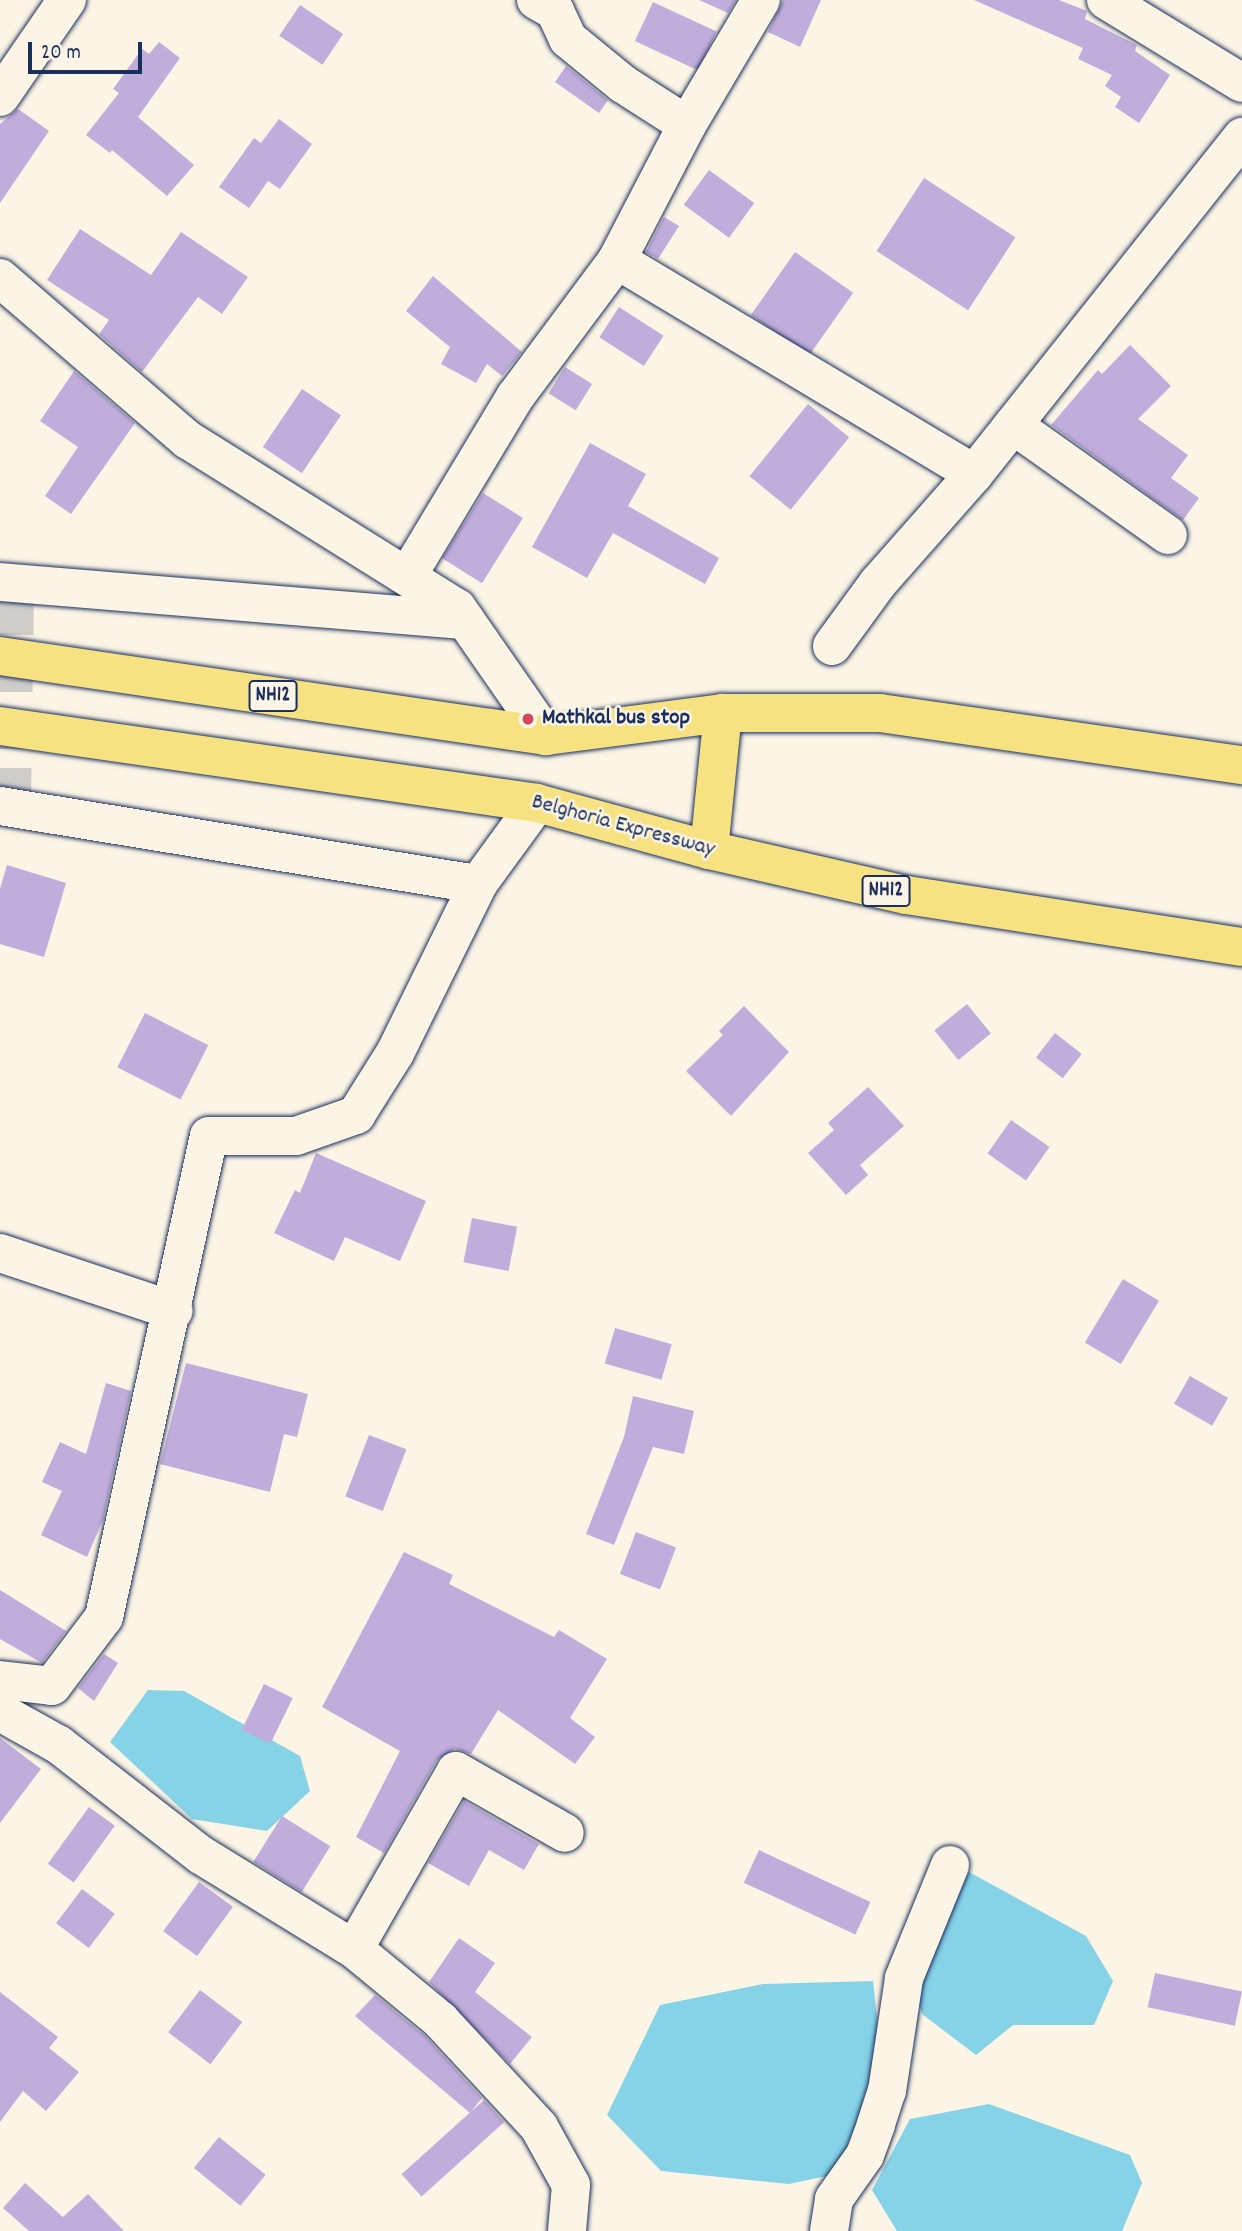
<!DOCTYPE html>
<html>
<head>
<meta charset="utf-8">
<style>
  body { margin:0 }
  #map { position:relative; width:1242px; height:2231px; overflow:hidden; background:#fcf5e5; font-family:Dekko,sans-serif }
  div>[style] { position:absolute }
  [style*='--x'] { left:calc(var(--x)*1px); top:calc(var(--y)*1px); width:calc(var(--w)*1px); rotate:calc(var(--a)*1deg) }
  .water>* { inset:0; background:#86d2e6 }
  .building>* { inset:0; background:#c1addc; transform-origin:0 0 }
  .minor-tunnel>* { height:38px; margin-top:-19px; transform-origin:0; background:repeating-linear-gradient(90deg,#cfcdca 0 38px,transparent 0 57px) }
  .roads { filter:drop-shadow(0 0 2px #1b2f5e) drop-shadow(0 0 2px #1b2f5e) }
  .minor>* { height:38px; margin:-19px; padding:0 19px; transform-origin:19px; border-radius:19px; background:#fcf5e5 }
  .trunk>* { height:38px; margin:-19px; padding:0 19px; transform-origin:19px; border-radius:19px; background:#f7e281 }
  .motorway>* { height:38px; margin:-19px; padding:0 19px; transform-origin:19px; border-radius:19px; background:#f7e281 }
  .dots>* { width:19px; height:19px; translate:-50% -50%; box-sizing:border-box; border:4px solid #fcf5e5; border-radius:50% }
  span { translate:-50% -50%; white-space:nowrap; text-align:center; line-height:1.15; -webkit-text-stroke:5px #fcf5e5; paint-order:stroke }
  .shield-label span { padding:2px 5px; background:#fcf5e5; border:2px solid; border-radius:5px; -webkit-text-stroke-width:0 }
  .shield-label { font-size:21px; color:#1b2f5e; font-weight:700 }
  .poi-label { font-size:23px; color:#1b2f5e; font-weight:700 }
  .left { translate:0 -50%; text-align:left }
  .street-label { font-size:23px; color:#1b2f5e }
  .scale { position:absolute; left:28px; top:42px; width:114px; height:32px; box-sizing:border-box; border:4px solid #1b2f5e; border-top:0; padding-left:9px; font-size:21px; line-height:24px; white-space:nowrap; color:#1b2f5e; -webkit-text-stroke:5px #fcf5e5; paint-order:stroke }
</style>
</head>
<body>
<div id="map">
  <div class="water">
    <i style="clip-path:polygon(148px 1690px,184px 1691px,300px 1756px,310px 1791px,267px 1831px,192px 1819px,110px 1742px)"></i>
    <i style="clip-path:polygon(969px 1872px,1086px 1936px,1113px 1981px,1094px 2025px,1013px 2025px,976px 2055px,922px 2014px,910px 1976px)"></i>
    <i style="clip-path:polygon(873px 1981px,883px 2073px,836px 2174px,789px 2184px,661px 2171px,607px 2115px,660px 2005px,763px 1984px)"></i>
    <i style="clip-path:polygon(989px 2104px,1130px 2155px,1142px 2183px,1122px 2231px,897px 2231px,872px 2190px,910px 2119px)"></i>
  </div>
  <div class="building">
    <i style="clip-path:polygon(699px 0,736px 0,728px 13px)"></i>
    <i style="clip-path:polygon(783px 0,821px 0,800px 47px,768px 32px)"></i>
    <i style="clip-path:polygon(974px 0,1059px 0,1087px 11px,1085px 19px,1137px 45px,1135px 51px,1170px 75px,1139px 123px,1115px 107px,1121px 97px,1105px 86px,1112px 75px,1078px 59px,1083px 48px)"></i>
    <i style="left:653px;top:2px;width:70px;height:43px;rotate:25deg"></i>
    <i style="left:300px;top:5px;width:52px;height:37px;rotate:34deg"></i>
    <i style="clip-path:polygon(159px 42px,180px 58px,138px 117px,194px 165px,167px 196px,112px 150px,110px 153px,86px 135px,119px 93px,113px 89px,142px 49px,149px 54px)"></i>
    <i style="clip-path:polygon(566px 66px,608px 100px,599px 113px,555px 82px)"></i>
    <i style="clip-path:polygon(18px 109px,49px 131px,0 203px,0 124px)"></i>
    <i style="clip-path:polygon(279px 119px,312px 144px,280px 189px,268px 181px,249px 208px,219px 187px,254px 138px,261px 143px)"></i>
    <i style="left:709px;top:170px;width:56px;height:43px;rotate:36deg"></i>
    <i style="left:924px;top:178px;width:109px;height:87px;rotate:33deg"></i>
    <i style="clip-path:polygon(664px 217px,679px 226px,658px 259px,646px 252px)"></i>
    <i style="clip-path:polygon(80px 229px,151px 275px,181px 232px,248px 277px,222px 314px,198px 297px,142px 372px,99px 334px,109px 320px,47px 280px)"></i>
    <i style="left:795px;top:252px;width:71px;height:77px;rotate:35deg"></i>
    <i style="clip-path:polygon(433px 276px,522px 352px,502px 376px,487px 364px,476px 383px,441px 364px,450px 347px,406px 311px)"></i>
    <i style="left:619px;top:307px;width:53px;height:36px;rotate:33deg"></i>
    <i style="clip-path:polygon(1130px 345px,1171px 386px,1138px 419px,1188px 455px,1171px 478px,1199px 498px,1183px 520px,1051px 425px,1098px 370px,1102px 374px)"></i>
    <i style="left:565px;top:367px;width:32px;height:31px;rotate:32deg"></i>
    <i style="clip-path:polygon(74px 371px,135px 423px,71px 514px,45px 496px,78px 447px,40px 421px)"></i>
    <i style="left:302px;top:389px;width:47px;height:70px;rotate:34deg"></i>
    <i style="left:808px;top:404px;width:53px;height:93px;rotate:39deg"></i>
    <i style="clip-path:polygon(590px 443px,646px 474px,628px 506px,719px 558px,705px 584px,613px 533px,587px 578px,532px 547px)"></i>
    <i style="left:483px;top:493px;width:47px;height:77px;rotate:32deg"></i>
    <i style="clip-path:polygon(7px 865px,66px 883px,44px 957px,0 944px,0 889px)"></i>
    <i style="left:967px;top:1004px;width:38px;height:42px;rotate:51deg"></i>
    <i style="clip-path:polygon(744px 1006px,789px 1052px,731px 1116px,686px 1071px,723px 1035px,719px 1031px)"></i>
    <i style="left:145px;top:1013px;width:71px;height:61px;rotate:27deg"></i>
    <i style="left:1055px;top:1033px;width:34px;height:31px;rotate:38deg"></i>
    <i style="clip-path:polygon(868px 1087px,904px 1126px,860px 1165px,868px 1175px,846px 1195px,808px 1153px,834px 1130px,828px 1123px)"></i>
    <i style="left:1011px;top:1120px;width:47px;height:41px;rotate:35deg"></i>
    <i style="clip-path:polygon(316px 1153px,426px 1201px,400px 1261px,345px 1237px,334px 1261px,274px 1233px,295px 1190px,300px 1193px)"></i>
    <i style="left:472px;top:1218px;width:46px;height:45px;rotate:11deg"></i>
    <i style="left:1123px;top:1279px;width:42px;height:74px;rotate:31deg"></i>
    <i style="left:615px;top:1328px;width:59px;height:37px;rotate:16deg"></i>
    <i style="clip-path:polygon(186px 1363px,308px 1394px,297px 1437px,284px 1434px,270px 1492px,160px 1464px)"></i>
    <i style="left:1190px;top:1376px;width:44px;height:32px;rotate:30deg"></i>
    <i style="clip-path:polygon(106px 1383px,131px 1391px,103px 1520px,87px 1557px,41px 1535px,62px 1491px,42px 1482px,60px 1442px,86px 1454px)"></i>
    <i style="clip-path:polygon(633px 1396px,694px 1411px,684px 1454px,653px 1447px,614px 1545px,586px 1534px,624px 1437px)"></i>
    <i style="left:369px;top:1435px;width:40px;height:66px;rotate:21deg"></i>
    <i style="left:636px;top:1532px;width:43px;height:45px;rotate:21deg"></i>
    <i style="clip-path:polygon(404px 1552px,453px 1575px,449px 1584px,554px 1637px,559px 1630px,607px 1659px,570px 1718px,595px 1737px,575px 1764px,498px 1710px,471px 1754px,455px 1749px,437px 1760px,384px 1853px,356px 1837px,400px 1751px,322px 1707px)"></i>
    <i style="clip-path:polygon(0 1590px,66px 1631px,42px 1663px,0 1639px)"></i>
    <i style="clip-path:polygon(104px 1654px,118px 1663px,94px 1701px,78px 1688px)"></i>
    <i style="left:264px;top:1684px;width:32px;height:51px;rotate:26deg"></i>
    <i style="clip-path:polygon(0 1738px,41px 1769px,0 1823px)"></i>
    <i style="clip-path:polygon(464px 1801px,539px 1844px,524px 1870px,489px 1850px,469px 1886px,428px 1863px)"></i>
    <i style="left:89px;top:1807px;width:32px;height:70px;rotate:36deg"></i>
    <i style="left:282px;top:1816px;width:57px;height:54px;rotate:32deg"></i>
    <i style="left:759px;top:1850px;width:123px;height:36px;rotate:25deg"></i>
    <i style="left:199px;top:1882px;width:42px;height:61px;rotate:36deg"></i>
    <i style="left:82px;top:1889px;width:41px;height:43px;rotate:37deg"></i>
    <i style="clip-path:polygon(459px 1938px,495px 1963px,475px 1992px,532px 2037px,510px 2064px,429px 1982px)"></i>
    <i style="left:1155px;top:1973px;width:89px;height:35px;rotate:12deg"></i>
    <i style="left:200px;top:1990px;width:53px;height:53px;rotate:37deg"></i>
    <i style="clip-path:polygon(0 1992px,58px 2037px,49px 2048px,79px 2072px,46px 2111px,23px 2091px,0 2122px)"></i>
    <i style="clip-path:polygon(375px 1995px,425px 2036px,482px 2098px,470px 2113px,355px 2016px)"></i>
    <i style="left:484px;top:2100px;width:30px;height:111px;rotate:48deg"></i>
    <i style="left:219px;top:2137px;width:60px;height:40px;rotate:39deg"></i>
    <i style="clip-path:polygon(25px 2183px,63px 2217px,88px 2194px,124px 2231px,29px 2231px,3px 2208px)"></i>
  </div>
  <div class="minor-tunnel">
    <i style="--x:12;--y:806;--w:222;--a:-89.2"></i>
  </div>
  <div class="roads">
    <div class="minor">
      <i style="--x:536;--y:0;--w:22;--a:30"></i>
      <i style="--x:555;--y:11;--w:31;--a:65"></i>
      <i style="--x:568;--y:39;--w:71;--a:39.3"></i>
      <i style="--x:623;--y:84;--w:76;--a:32.6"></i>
      <i style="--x:1106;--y:0;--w:159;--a:31.4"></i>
      <i style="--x:0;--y:97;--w:118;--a:-55.4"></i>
      <i style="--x:617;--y:260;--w:416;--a:30.9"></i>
      <i style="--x:0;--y:278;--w:248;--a:40.8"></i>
      <i style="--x:188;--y:440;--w:317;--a:32"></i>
      <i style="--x:457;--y:608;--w:156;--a:55.2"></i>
      <i style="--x:1013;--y:425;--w:190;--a:35.4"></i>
      <i style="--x:408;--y:575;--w:208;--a:-59"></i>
      <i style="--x:515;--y:397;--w:171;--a:-53.3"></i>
      <i style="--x:617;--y:260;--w:152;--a:-62.6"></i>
      <i style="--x:687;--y:125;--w:145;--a:-59.4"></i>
      <i style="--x:0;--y:582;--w:467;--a:4.7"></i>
      <i style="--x:832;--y:646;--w:78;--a:-53.9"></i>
      <i style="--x:878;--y:583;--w:145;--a:-48.6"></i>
      <i style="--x:974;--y:474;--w:431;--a:-51.5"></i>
      <i style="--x:0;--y:806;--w:484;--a:9.3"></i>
      <i style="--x:0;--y:1253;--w:183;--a:18.4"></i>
      <i style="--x:0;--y:1680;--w:52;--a:6.6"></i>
      <i style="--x:52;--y:1686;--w:86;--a:-53"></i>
      <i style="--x:104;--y:1617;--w:492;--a:-77.7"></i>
      <i style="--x:209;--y:1136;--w:87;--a:0"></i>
      <i style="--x:296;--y:1136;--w:64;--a:-19.3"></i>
      <i style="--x:356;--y:1115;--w:73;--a:-57.8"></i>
      <i style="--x:395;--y:1053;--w:188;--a:-63.8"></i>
      <i style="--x:478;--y:884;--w:100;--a:-53.9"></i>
      <i style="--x:0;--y:1712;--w:68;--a:29.2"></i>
      <i style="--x:59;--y:1745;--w:180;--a:37.8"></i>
      <i style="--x:201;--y:1855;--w:180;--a:31.6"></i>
      <i style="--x:354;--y:1949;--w:205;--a:-60.2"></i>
      <i style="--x:456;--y:1771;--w:125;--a:29.6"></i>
      <i style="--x:354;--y:1949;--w:112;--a:39.5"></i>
      <i style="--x:440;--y:2020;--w:146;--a:47.2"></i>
      <i style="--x:539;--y:2127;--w:66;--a:61.1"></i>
      <i style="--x:571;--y:2185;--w:46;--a:95"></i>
      <i style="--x:829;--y:2231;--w:32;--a:-81"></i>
      <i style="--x:834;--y:2199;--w:54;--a:-54.8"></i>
      <i style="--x:865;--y:2155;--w:33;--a:-70"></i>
      <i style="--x:876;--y:2124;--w:35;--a:-72"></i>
      <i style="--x:887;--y:2091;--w:114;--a:-81.4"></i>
      <i style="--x:904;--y:1978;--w:122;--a:-67.8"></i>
    </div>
    <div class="trunk">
      <i style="--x:546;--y:736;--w:178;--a:-7.4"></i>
      <i style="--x:723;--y:713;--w:157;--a:0"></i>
      <i style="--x:880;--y:713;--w:366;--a:8.2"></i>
      <i style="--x:537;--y:803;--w:178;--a:15.3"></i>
      <i style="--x:709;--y:850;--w:202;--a:12.9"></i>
      <i style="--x:906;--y:895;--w:340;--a:8.8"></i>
      <i style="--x:709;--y:850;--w:138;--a:-84.2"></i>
    </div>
    <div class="motorway">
      <i style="--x:0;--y:656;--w:552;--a:8.34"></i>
      <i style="--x:0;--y:726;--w:542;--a:8.16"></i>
    </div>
  </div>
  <div class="dots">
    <i style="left:528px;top:719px;background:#d1495b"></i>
  </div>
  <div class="shield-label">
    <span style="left:273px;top:696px">NH12</span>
    <span style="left:886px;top:891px">NH12</span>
  </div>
  <div class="poi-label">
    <span class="left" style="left:542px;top:719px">Mathkal bus stop</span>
  </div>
  <div class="street-label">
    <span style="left:623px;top:827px;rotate:15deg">Belghoria Expressway</span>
  </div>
  <div class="scale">20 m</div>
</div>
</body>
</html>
